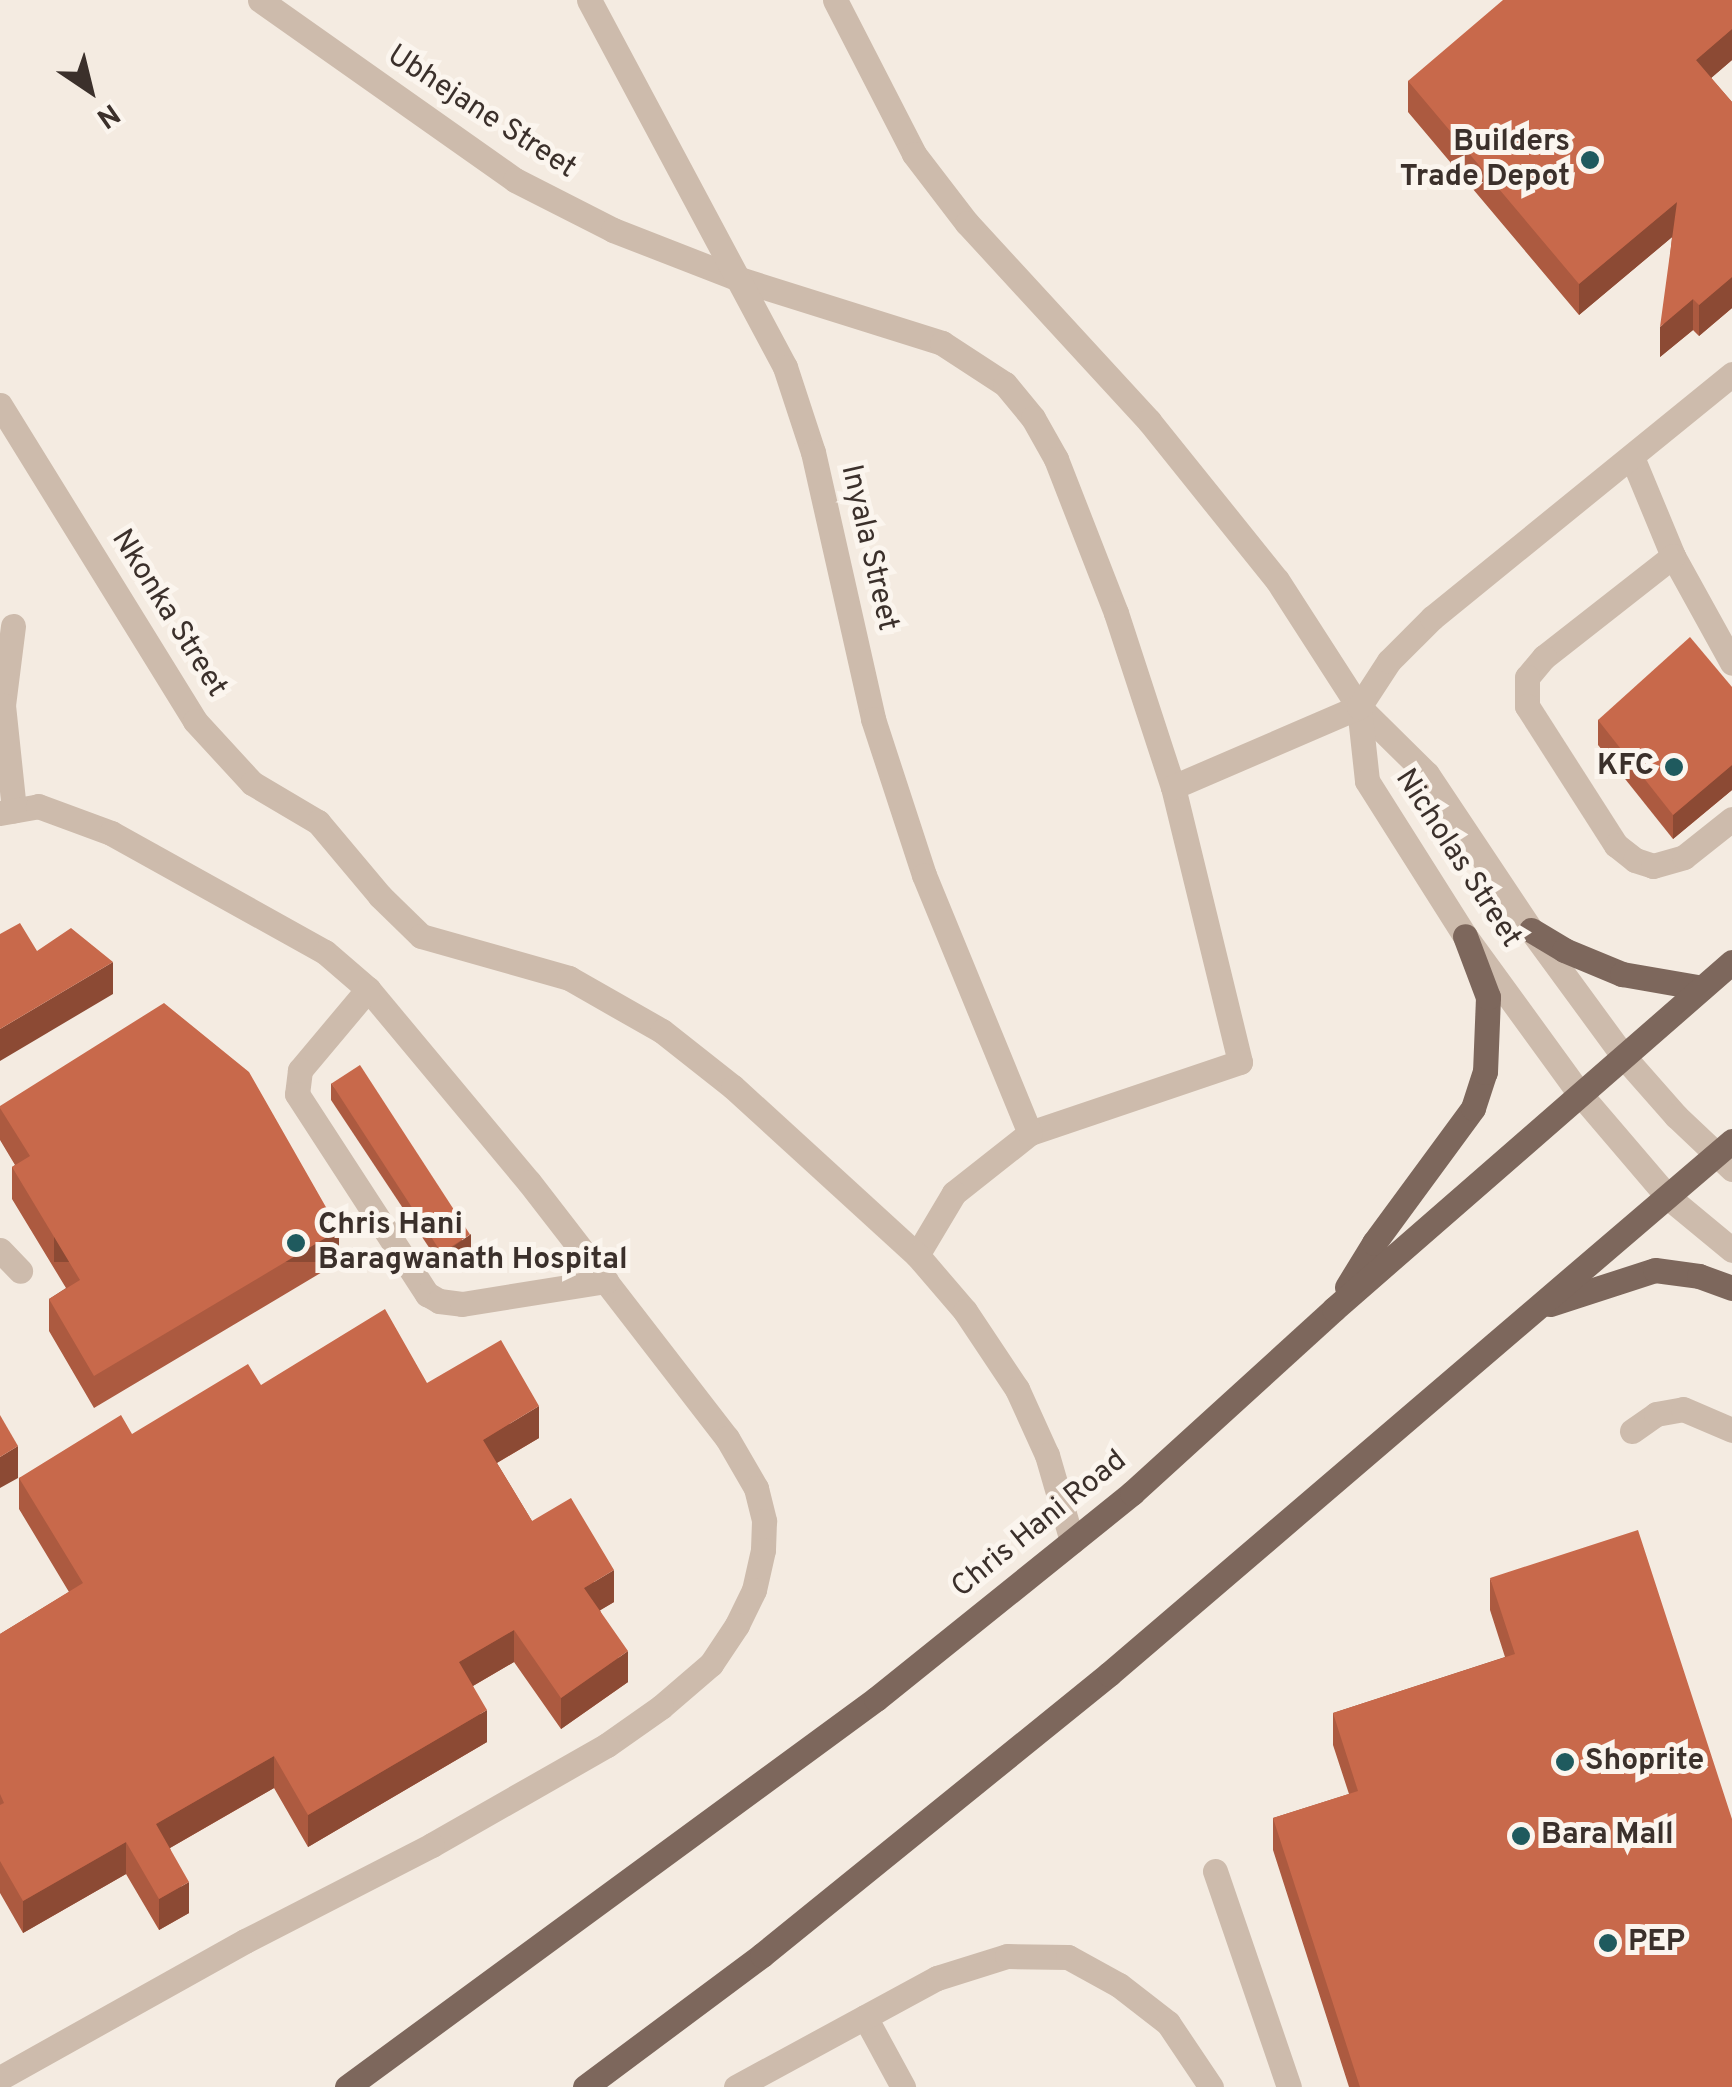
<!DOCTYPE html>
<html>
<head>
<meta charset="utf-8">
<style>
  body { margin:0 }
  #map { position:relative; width:1732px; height:2087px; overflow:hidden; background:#f4ebe1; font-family:Overpass,sans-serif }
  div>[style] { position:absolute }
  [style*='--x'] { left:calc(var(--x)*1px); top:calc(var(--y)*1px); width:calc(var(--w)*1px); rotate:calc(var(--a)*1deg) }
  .minor>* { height:25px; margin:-12.5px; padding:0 12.5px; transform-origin:12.5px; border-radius:12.5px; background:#cdbbac }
  .major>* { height:25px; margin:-12.5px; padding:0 12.5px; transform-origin:12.5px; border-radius:12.5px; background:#7d675c }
  .wall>* { inset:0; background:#ac5a40 }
  .shaded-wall>* { inset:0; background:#8c4a34; transform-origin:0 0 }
  .building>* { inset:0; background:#c8694b; transform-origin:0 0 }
  .dots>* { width:28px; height:28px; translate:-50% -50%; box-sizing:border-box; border:5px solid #fbf5ee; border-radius:50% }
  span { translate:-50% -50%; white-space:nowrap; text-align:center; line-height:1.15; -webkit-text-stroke:10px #fbf5ee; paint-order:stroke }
  .street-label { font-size:30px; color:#3b302b }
  .poi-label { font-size:30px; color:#3b302b; font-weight:700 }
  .right { translate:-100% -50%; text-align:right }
  .left { translate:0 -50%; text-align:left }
  .north { position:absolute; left:40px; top:40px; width:100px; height:100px; -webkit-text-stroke:8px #fbf5ee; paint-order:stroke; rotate:145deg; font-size:28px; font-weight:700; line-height:40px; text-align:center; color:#3b302b }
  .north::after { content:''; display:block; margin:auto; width:35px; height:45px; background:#3b302b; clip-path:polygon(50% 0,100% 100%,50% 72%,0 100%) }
</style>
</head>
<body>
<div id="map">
  <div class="minor">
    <i style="--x:260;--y:0;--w:312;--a:35.2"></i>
    <i style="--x:515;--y:180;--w:110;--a:27"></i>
    <i style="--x:613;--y:230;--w:132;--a:21.3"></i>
    <i style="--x:736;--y:278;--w:216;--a:17.5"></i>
    <i style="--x:942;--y:343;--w:75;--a:33.1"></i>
    <i style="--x:1005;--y:384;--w:44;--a:50.5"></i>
    <i style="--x:1033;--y:418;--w:47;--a:60.7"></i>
    <i style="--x:1056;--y:459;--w:165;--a:68.7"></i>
    <i style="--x:1116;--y:613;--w:183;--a:71.9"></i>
    <i style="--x:1173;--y:787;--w:283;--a:76.3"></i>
    <i style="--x:1240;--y:1062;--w:222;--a:161.3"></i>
    <i style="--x:1030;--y:1133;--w:97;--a:141.7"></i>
    <i style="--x:954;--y:1193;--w:72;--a:120.8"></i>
    <i style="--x:589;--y:0;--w:416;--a:61.9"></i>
    <i style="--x:785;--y:367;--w:89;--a:71.8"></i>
    <i style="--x:813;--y:452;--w:274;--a:77.3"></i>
    <i style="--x:873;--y:719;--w:164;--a:71.9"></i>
    <i style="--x:924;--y:875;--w:279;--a:67.7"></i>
    <i style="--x:835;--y:0;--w:173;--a:62.8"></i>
    <i style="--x:914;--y:154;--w:87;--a:52.5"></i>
    <i style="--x:967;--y:223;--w:269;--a:47.4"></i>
    <i style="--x:1149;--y:421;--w:204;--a:51.2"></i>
    <i style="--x:1277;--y:580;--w:151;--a:57.2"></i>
    <i style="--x:1359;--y:707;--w:95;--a:44.6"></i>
    <i style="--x:1427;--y:774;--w:187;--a:56.3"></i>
    <i style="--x:1531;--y:930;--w:157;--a:53.8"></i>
    <i style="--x:1624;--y:1057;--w:79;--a:48.6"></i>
    <i style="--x:1676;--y:1116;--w:77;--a:43.4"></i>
    <i style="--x:0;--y:405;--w:371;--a:58.3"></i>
    <i style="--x:195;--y:721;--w:84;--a:47.4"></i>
    <i style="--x:252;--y:783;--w:77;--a:30.6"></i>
    <i style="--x:318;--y:822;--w:97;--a:50"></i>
    <i style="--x:380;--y:896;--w:57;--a:44.3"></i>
    <i style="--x:421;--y:936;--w:154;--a:15.8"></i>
    <i style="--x:569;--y:978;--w:107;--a:29.7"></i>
    <i style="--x:662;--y:1031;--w:90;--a:38.3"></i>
    <i style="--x:733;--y:1087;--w:249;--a:42.4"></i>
    <i style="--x:917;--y:1255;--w:74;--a:49.4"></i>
    <i style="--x:965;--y:1311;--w:94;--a:56.3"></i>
    <i style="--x:1017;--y:1389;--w:72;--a:65.6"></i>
    <i style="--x:1047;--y:1455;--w:90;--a:73.8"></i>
    <i style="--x:1632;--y:457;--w:107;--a:67.5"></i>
    <i style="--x:1673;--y:556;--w:122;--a:61.1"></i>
    <i style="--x:1673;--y:556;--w:164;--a:141.9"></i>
    <i style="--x:1544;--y:657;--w:26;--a:130"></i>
    <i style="--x:1527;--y:677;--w:29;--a:90"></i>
    <i style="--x:1527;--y:706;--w:165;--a:57.4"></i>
    <i style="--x:1616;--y:845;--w:24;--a:38"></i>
    <i style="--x:1635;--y:860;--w:19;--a:18"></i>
    <i style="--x:1653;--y:866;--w:32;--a:-16"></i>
    <i style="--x:1684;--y:857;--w:61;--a:-38.4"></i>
    <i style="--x:13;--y:626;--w:80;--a:97.2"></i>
    <i style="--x:3;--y:705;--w:106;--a:84"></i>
    <i style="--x:1359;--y:707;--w:74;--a:83.8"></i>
    <i style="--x:1367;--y:781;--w:183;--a:57.7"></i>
    <i style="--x:1465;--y:936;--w:195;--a:54"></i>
    <i style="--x:1580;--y:1094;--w:135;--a:49.5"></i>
    <i style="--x:1668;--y:1197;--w:83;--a:39.6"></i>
    <i style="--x:1173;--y:787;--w:202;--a:-23.3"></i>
    <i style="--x:1359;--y:707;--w:55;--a:-56.9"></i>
    <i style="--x:1389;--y:661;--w:61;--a:-45"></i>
    <i style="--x:1432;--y:618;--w:387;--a:-39.1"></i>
    <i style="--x:0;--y:813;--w:39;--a:-10"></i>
    <i style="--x:38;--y:806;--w:78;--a:20.3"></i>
    <i style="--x:111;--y:833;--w:245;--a:29.1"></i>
    <i style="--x:325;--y:952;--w:57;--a:40.7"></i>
    <i style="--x:368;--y:989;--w:251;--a:50.2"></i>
    <i style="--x:529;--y:1182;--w:324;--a:52.3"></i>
    <i style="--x:727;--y:1438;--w:58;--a:59.9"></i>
    <i style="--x:756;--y:1488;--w:34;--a:76"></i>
    <i style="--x:764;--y:1521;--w:29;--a:92"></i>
    <i style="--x:763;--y:1550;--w:41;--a:102.7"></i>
    <i style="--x:754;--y:1590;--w:39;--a:116"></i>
    <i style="--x:737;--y:1625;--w:47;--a:123.7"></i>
    <i style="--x:711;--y:1664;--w:66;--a:139.3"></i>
    <i style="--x:661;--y:1707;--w:66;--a:144.9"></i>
    <i style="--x:607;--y:1745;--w:202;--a:150.3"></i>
    <i style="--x:432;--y:1845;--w:210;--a:152.8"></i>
    <i style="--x:245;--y:1941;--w:281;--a:150.8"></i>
    <i style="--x:368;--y:989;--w:106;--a:130"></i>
    <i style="--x:300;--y:1070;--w:24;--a:97"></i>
    <i style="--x:297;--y:1094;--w:239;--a:57"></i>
    <i style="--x:427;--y:1294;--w:14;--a:30"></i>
    <i style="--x:439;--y:1301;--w:23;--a:7"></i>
    <i style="--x:462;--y:1304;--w:146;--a:-9.1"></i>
    <i style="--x:0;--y:1250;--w:29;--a:46"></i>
    <i style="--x:1632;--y:1431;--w:29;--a:-35"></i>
    <i style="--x:1656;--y:1414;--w:27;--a:-10"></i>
    <i style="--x:1683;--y:1409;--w:53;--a:23.2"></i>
    <i style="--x:1215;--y:1871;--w:228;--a:71.1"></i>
    <i style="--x:865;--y:2017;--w:80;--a:61.5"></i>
    <i style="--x:736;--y:2087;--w:229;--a:-28.5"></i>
    <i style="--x:937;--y:1978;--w:73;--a:-17.4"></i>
    <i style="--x:1007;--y:1956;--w:61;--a:0.9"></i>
    <i style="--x:1068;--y:1957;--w:58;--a:28.8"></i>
    <i style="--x:1119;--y:1985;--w:62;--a:37.8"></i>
    <i style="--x:1168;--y:2023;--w:77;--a:56.1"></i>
  </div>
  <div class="major">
    <i style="--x:1531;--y:930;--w:39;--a:31"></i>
    <i style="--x:1564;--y:950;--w:63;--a:22.5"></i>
    <i style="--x:1622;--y:974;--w:81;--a:9.9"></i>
    <i style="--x:1347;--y:1287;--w:52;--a:-58.5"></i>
    <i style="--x:1374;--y:1243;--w:167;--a:-53.7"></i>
    <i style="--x:1473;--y:1108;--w:38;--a:-72"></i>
    <i style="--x:1485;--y:1072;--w:75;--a:-87.7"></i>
    <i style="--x:1488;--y:997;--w:65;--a:-110.7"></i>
    <i style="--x:1550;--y:1304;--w:110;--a:-17.9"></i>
    <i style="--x:1655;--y:1270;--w:44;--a:7.8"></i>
    <i style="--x:1699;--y:1276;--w:35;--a:20"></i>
    <i style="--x:347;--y:2087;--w:656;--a:-36.26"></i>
    <i style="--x:876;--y:1699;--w:329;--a:-38.8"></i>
    <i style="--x:1132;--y:1493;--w:273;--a:-42.3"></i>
    <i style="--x:1334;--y:1309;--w:528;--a:-41.08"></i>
    <i style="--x:585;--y:2087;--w:221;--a:-36.7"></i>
    <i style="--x:762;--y:1955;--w:447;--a:-39"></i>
    <i style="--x:1109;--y:1674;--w:820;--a:-40.55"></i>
  </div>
  <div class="wall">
    <i style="clip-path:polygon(1732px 0,1732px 60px,1711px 78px,1732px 102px,1732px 308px,1699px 336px,1693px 330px,1660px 357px,1672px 237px,1579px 315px,1408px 112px,1408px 81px)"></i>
    <i style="clip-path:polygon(1732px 687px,1732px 790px,1673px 839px,1598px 745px,1598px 720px)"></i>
    <i style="clip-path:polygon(331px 1083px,471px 1251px,444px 1270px,331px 1100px)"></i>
    <i style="clip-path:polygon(0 1106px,339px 1262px,94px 1408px,49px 1331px,49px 1299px,66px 1288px,12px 1199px,12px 1167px,15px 1165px,0 1140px)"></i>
    <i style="clip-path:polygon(427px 1383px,539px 1438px,497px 1463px,532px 1521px,614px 1602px,600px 1610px,628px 1682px,561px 1729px,514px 1662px,473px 1686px,487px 1742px,308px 1847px,274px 1788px,170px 1848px,189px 1913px,159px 1930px,126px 1874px,23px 1933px,0 1893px,0 1634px,69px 1592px,19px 1509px,19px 1478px,261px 1385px)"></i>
    <i style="clip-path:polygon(1490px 1578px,1732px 2087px,1349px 2087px,1273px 1850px,1273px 1818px,1349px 1794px,1333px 1745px,1333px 1713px,1505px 1657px,1490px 1610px)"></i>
  </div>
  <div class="shaded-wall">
    <i style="clip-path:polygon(1732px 29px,1732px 60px,1696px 91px,1696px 60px)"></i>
    <i style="clip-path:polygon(1677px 202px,1677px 233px,1579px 315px,1579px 284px)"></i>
    <i style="clip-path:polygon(1732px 277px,1732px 308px,1699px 336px,1699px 305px)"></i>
    <i style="clip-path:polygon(1693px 299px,1693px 330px,1660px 357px,1660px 327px)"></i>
    <i style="clip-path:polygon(1732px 765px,1732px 790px,1673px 839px,1673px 815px)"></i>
    <i style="clip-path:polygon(113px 962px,113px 994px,0 1061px,0 1029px)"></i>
    <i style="left:339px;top:1230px;width:32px;height:285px;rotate:90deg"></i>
    <i style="clip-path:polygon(471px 1234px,471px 1251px,444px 1270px,444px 1253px)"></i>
    <i style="clip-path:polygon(539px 1406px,539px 1438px,483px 1471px,483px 1440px)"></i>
    <i style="clip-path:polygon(18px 1446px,18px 1478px,0 1488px,0 1457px)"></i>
    <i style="clip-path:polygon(614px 1570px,614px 1602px,584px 1620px,584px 1588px)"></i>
    <i style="clip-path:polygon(514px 1630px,514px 1662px,459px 1694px,459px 1662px)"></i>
    <i style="clip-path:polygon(628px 1651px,628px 1682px,561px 1729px,561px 1698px)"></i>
    <i style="clip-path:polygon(487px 1710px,487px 1742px,308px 1847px,308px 1815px)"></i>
    <i style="clip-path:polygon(274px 1756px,274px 1788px,156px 1856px,156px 1824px)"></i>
    <i style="clip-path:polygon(126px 1842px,126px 1874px,23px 1933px,23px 1901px)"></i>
    <i style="clip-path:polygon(189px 1882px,189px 1913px,159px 1930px,159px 1899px)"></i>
  </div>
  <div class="building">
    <i style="clip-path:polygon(1503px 0,1732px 0,1732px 29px,1696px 60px,1732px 102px,1732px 277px,1699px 305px,1693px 299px,1660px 327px,1677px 202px,1579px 284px,1408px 81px)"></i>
    <i style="clip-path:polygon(1690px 637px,1732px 687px,1732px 765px,1673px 815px,1598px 720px)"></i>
    <i style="clip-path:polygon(20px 923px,37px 951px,71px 928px,113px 962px,0 1029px,0 934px)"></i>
    <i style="clip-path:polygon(164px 1003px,249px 1072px,339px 1230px,94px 1376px,49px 1299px,80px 1280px,12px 1167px,30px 1156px,0 1108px,0 1106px)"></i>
    <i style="left:360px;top:1065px;width:202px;height:34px;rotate:57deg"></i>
    <i style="clip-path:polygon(385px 1309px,427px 1383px,501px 1340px,539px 1406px,483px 1440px,532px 1521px,571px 1498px,614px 1570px,584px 1588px,628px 1651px,561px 1698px,514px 1630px,459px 1662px,487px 1710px,308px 1815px,274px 1756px,156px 1824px,189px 1882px,159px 1899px,126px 1842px,23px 1901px,0 1861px,0 1805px,4px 1803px,0 1794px,0 1634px,83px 1583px,19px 1478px,121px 1415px,132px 1434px,248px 1364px,261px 1385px)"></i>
    <i style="clip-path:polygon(0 1415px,18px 1446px,0 1457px)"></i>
    <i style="clip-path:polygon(1638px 1530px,1732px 1819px,1732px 2087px,1360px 2087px,1273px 1818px,1358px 1791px,1333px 1713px,1515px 1654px,1490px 1578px)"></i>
  </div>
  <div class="dots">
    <i style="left:1590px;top:160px;background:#1f5a5e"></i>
    <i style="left:1674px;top:767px;background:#1f5a5e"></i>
    <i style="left:296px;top:1243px;background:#1f5a5e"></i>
    <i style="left:1565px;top:1762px;background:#1f5a5e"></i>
    <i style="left:1521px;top:1836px;background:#1f5a5e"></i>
    <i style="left:1608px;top:1943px;background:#1f5a5e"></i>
  </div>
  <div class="street-label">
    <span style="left:481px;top:113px;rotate:33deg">Ubhejane Street</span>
    <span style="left:868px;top:548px;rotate:77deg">Inyala Street</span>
    <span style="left:168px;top:614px;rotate:58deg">Nkonka Street</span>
    <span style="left:1457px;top:859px;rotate:57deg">Nicholas Street</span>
    <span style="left:1040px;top:1525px;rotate:-39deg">Chris Hani Road</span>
  </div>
  <div class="poi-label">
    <span class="right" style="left:1570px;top:160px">Builders<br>Trade Depot</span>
    <span class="right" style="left:1654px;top:767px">KFC</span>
    <span class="left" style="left:318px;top:1243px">Chris Hani<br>Baragwanath Hospital</span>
    <span class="left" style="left:1585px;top:1762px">Shoprite</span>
    <span class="left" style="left:1541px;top:1836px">Bara Mall</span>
    <span class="left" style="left:1628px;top:1943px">PEP</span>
  </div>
  <div class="north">N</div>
</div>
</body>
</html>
